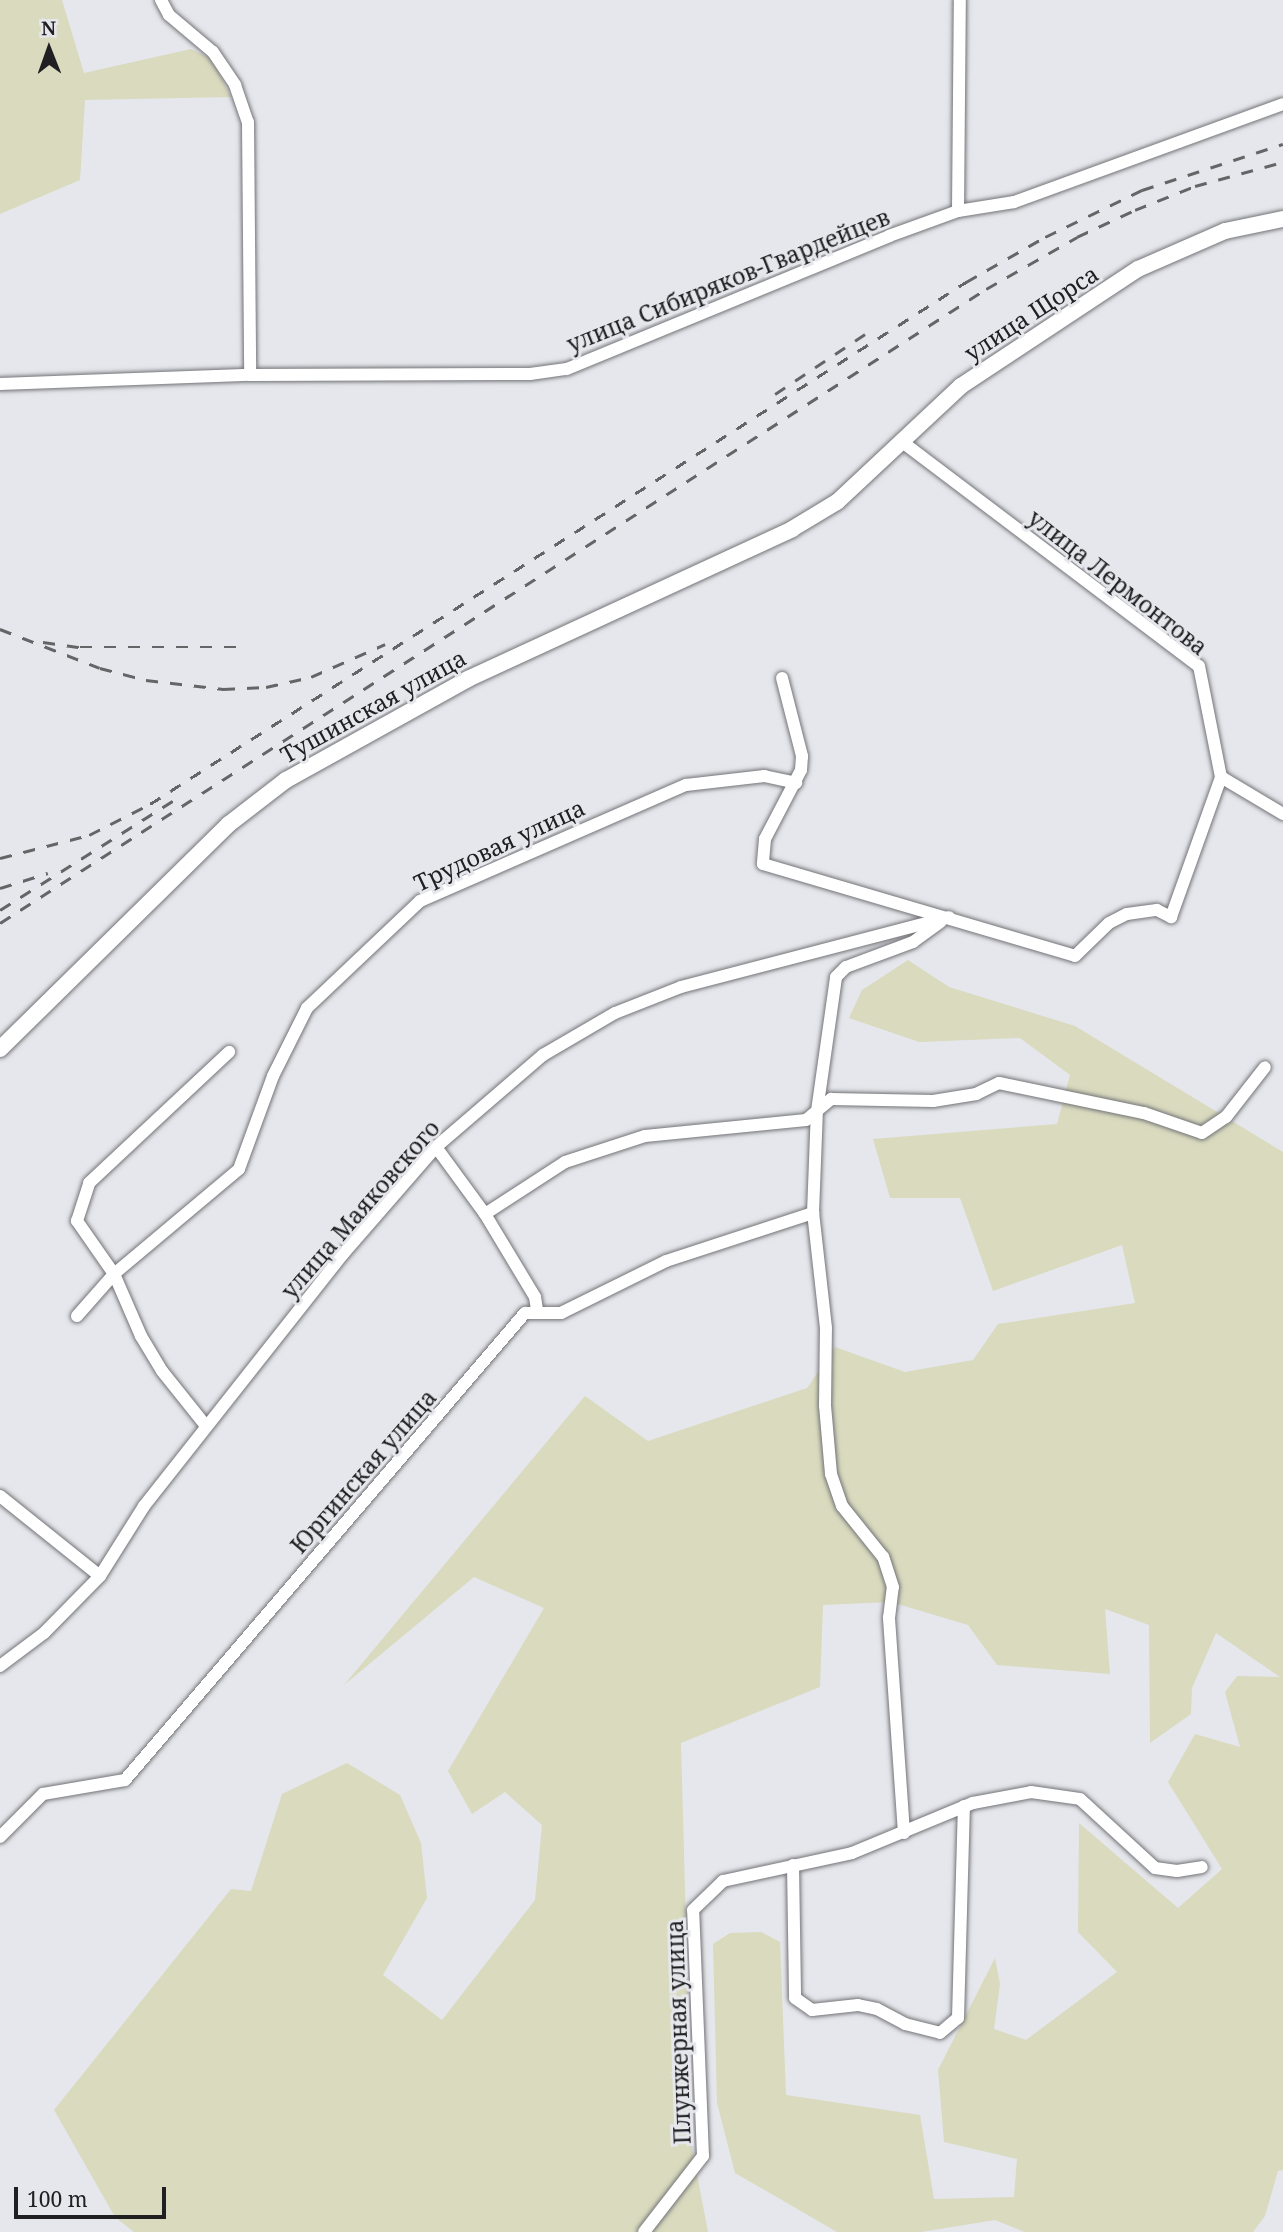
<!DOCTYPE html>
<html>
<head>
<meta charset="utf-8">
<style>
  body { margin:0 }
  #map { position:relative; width:1283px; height:2232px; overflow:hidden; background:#e6e7ec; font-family:"Noto Serif",serif }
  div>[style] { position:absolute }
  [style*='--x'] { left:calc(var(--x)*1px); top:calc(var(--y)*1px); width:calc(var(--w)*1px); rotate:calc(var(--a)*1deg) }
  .green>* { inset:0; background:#d9dabe }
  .roads { filter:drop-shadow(0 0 2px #737478) drop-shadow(0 0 2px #737478) }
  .minor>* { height:12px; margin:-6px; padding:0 6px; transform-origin:6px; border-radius:6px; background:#fff }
  .major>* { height:16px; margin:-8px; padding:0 8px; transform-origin:8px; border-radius:8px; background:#fff }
  .rail>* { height:2.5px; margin-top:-1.25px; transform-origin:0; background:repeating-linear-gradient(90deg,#656568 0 12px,transparent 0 24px) }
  span { translate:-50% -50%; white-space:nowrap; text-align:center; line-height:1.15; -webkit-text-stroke:6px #e6e7ec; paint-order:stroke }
  .street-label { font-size:23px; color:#202022 }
  .north { position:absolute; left:14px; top:14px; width:70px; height:70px; -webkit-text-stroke:5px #e6e7ec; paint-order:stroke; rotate:359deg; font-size:19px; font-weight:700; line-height:28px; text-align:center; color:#202022 }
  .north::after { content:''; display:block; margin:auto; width:24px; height:32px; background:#202022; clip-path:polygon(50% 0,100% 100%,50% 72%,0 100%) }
  .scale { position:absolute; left:14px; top:2187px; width:152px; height:32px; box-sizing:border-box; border:4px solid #202022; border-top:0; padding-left:9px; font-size:21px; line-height:24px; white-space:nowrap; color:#202022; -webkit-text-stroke:5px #e6e7ec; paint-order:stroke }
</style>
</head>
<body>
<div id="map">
  <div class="green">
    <i style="clip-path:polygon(0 0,62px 0,84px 73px,191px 49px,212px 59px,231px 97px,85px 100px,80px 180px,0 214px)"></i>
    <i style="clip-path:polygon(908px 960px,949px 987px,1075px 1026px,1283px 1152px,1283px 2170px,1278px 2171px,1265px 2216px,1253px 2232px,1025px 2232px,995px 2220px,921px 2232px,837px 2232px,735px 2173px,717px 2103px,713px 1944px,730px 1933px,761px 1932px,780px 1942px,786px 2095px,920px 2115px,934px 2199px,1014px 2197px,1017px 2159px,944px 2142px,938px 2070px,995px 1958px,1000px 1984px,994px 2029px,1026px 2040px,1117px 1972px,1078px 1932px,1079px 1823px,1178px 1908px,1222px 1869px,1168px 1782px,1195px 1734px,1240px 1747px,1225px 1692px,1237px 1676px,1280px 1677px,1216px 1633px,1192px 1688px,1191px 1714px,1150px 1743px,1149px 1625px,1105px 1609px,1110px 1674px,997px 1665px,968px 1625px,891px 1602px,823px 1605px,820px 1687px,681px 1743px,692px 2148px,708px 2232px,134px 2232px,115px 2217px,54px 2110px,231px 1889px,251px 1891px,282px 1794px,347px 1763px,400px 1795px,421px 1843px,427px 1898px,383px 1975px,442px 2020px,535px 1900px,542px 1825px,505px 1792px,472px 1814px,448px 1771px,544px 1608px,474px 1577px,344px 1685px,585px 1396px,648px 1441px,807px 1388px,835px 1347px,905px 1372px,973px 1360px,998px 1324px,1135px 1303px,1122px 1245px,993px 1291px,960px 1198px,890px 1198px,873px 1139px,1057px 1124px,1070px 1075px,1020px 1038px,919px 1042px,849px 1018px,862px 990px)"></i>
  </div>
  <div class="roads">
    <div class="minor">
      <i style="--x:161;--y:0;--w:17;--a:62"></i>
      <i style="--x:169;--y:15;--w:57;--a:40.1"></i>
      <i style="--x:213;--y:52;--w:40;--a:56"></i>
      <i style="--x:235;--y:85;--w:39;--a:71"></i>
      <i style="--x:248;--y:122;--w:253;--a:89.5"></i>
      <i style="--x:958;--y:211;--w:211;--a:-89.5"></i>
      <i style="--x:0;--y:384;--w:250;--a:-2.1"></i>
      <i style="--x:250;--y:375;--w:280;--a:-0.2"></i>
      <i style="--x:530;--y:374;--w:37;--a:-8"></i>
      <i style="--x:567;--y:369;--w:348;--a:-22.4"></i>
      <i style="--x:889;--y:236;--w:73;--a:-19.9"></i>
      <i style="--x:958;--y:211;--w:57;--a:-9.1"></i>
      <i style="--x:1014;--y:202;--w:286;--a:-20"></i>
      <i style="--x:901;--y:441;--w:373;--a:37.1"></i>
      <i style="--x:1199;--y:666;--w:113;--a:78.8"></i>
      <i style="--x:1221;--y:777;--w:72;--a:30.8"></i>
      <i style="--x:782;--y:678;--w:81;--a:75.6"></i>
      <i style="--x:802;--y:756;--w:14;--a:94"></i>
      <i style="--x:801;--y:770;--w:78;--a:117.6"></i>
      <i style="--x:765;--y:839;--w:25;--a:95"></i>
      <i style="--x:763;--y:864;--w:325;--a:16.4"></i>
      <i style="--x:1075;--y:956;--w:47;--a:-44.1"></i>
      <i style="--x:1109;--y:923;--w:20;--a:-27"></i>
      <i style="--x:1127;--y:914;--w:30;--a:-8"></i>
      <i style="--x:1157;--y:910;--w:16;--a:27"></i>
      <i style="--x:1171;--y:917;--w:149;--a:-70.3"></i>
      <i style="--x:436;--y:1147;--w:83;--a:53.8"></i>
      <i style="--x:485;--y:1214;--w:95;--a:-33"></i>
      <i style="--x:565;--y:1162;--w:84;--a:-18"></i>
      <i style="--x:645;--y:1136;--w:162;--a:-5.7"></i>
      <i style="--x:806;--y:1120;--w:33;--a:-40"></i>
      <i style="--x:831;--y:1099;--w:102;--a:1.1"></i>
      <i style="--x:933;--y:1101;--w:44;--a:-9.2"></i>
      <i style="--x:976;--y:1094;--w:25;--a:-26"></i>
      <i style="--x:999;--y:1083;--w:148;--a:11.7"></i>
      <i style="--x:1144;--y:1113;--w:61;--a:19"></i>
      <i style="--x:1202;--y:1133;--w:29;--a:-34"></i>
      <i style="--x:1226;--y:1117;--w:63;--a:-52"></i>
      <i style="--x:485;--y:1214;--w:97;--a:58.9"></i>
      <i style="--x:535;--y:1297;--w:13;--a:81"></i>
      <i style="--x:77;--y:1316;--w:56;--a:-48.6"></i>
      <i style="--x:114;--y:1274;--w:163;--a:-40"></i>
      <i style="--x:239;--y:1169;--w:99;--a:-69.9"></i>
      <i style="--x:273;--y:1076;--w:76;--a:-63.4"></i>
      <i style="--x:307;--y:1008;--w:156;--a:-43.4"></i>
      <i style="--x:420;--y:901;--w:290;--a:-23.6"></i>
      <i style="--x:686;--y:785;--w:79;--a:-6.6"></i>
      <i style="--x:764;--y:776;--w:33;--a:12"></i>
      <i style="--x:206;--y:1426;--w:70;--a:-128.7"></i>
      <i style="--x:162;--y:1371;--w:41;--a:-121"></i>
      <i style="--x:141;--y:1336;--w:68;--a:-113.5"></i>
      <i style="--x:114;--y:1274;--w:65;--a:-124.9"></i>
      <i style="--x:77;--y:1221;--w:40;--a:-72"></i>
      <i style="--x:89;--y:1183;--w:192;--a:-43.1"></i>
      <i style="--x:0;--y:1496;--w:128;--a:38.7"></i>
      <i style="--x:0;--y:1666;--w:55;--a:-36.9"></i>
      <i style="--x:44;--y:1633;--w:80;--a:-45.5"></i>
      <i style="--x:100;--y:1576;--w:83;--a:-57.8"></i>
      <i style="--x:144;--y:1506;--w:321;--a:-51.7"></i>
      <i style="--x:343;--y:1254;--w:142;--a:-49"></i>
      <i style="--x:436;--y:1147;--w:141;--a:-40.7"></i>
      <i style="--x:543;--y:1055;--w:83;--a:-30.3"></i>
      <i style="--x:615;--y:1013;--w:71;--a:-21.5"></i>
      <i style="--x:681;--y:987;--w:277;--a:-14.6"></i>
      <i style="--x:904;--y:1833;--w:216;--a:-94"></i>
      <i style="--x:889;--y:1618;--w:31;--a:-83"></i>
      <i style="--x:893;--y:1587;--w:32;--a:-108"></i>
      <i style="--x:883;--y:1557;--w:65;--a:-128.8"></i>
      <i style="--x:842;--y:1506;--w:34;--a:-109"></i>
      <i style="--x:831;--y:1474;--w:68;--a:-95"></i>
      <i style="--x:825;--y:1406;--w:78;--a:-89.3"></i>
      <i style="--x:826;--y:1328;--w:116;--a:-96.4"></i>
      <i style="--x:813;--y:1213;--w:102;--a:-87.8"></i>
      <i style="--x:817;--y:1111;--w:135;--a:-81.9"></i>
      <i style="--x:836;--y:977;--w:14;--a:-45"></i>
      <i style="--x:846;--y:967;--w:72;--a:-20.5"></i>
      <i style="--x:913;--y:942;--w:34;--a:-36"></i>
      <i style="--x:0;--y:1837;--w:61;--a:-45"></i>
      <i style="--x:43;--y:1794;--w:83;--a:-9.7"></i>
      <i style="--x:125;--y:1780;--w:615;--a:-49.42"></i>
      <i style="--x:525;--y:1313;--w:36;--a:0"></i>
      <i style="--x:561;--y:1313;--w:117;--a:-26.3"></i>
      <i style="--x:666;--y:1261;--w:155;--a:-18.1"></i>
      <i style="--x:793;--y:1865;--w:133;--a:89.1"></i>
      <i style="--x:795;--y:1998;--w:21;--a:35"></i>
      <i style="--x:812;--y:2010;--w:46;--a:-6.2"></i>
      <i style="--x:858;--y:2005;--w:19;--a:12"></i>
      <i style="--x:877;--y:2009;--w:32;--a:28"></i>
      <i style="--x:905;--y:2024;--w:36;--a:14"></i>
      <i style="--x:940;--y:2033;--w:23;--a:-40"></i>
      <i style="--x:958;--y:2018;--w:212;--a:-88.4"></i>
      <i style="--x:644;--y:2232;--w:96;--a:-52.2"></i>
      <i style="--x:703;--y:2156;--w:246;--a:-92.3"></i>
      <i style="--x:693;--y:1910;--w:42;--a:-44"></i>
      <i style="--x:723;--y:1881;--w:132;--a:-12.2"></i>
      <i style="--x:852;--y:1853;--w:131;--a:-22.5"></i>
      <i style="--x:973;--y:1803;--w:59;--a:-10.7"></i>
      <i style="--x:1031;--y:1792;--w:49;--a:8.1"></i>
      <i style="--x:1080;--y:1799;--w:102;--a:42.6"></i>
      <i style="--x:1155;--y:1868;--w:22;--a:8"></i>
      <i style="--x:1177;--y:1871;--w:25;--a:-9"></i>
    </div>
    <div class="major">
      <i style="--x:0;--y:1049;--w:321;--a:-44.5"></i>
      <i style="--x:229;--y:824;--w:72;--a:-37.7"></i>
      <i style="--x:286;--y:780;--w:208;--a:-29"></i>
      <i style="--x:468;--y:679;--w:357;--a:-24.8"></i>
      <i style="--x:792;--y:529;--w:52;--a:-31"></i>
      <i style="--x:837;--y:502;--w:170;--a:-43.1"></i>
      <i style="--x:961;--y:386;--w:212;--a:-33.5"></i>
      <i style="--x:1138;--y:269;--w:95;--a:-23.6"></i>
      <i style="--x:1225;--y:231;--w:59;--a:-11.7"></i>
    </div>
  </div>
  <div class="rail">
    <i style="--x:775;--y:394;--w:115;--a:-33.7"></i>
    <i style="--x:0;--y:629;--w:107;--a:21.3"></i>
    <i style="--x:100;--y:668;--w:48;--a:14.6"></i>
    <i style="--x:146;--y:680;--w:78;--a:6.7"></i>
    <i style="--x:223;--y:689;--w:43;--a:-2.7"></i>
    <i style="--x:266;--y:687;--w:46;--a:-12.5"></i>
    <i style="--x:311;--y:677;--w:81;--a:-24"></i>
    <i style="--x:43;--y:642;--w:37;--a:8"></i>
    <i style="--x:80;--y:647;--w:161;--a:0"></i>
    <i style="--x:0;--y:858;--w:92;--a:-14.5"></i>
    <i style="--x:89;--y:835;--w:68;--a:-26.9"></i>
    <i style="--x:150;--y:804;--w:969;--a:-32.61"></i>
    <i style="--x:966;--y:282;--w:91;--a:-29.7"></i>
    <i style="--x:1045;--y:237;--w:108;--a:-25.9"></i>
    <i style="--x:1142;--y:190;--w:148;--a:-18.1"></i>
    <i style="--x:0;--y:888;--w:50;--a:-17.4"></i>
    <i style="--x:0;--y:910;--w:213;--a:-32.3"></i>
    <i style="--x:0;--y:923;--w:1172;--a:-32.74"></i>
    <i style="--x:986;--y:289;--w:105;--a:-29.7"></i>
    <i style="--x:1077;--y:237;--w:64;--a:-25"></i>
    <i style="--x:1135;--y:210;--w:65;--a:-21.8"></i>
    <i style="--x:1195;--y:186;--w:91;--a:-15.3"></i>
  </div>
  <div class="street-label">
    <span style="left:728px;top:280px;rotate:-22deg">улица Сибиряков-Гвардейцев</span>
    <span style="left:1031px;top:313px;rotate:-33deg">улица Щорса</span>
    <span style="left:1118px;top:582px;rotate:38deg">улица Лермонтова</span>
    <span style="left:373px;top:706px;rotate:-29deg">Тушинская улица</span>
    <span style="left:499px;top:845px;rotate:-25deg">Трудовая улица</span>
    <span style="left:360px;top:1209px;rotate:-49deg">улица Маяковского</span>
    <span style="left:363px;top:1471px;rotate:-49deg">Юргинская улица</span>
    <span style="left:678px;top:2032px;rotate:-92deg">Плунжерная улица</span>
  </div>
  <div class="north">N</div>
  <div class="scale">100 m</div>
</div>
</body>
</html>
